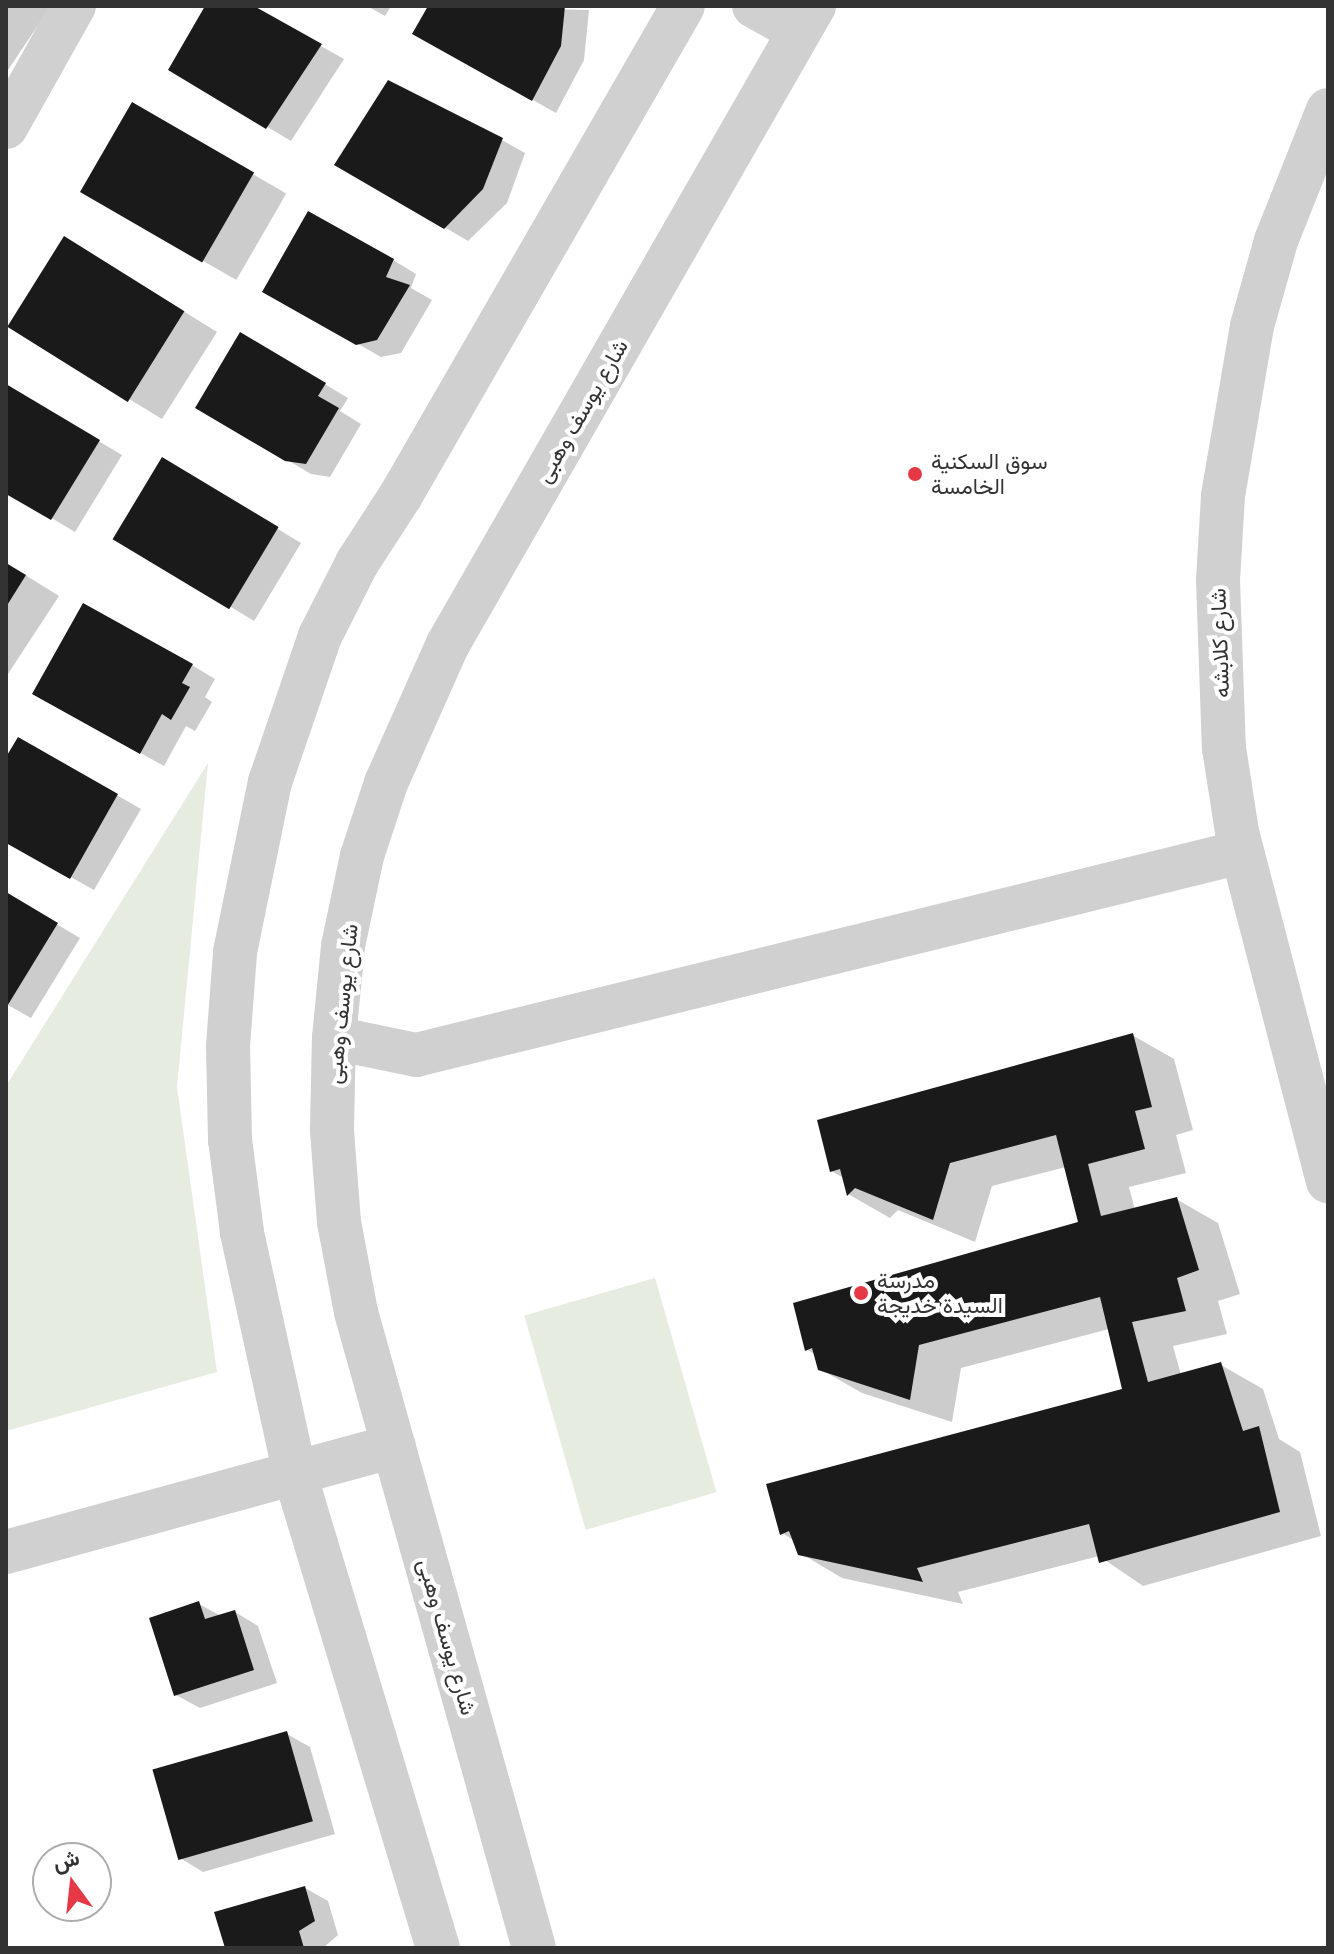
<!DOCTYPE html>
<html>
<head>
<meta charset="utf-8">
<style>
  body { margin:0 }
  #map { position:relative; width:1334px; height:1954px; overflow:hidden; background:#fff; font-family:Arial,Vazirmatn,sans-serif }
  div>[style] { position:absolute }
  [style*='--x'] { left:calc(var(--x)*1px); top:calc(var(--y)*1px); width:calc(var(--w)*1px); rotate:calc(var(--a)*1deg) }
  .green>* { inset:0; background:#e6ecdf; transform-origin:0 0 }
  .shadow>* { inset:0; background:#0003; transform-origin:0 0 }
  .building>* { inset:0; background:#1a1a1a; transform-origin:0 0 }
  .minor>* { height:44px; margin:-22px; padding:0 22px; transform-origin:22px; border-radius:22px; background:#d0d0d0 }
  .dots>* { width:22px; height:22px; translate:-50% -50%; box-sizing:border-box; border:4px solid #fff; border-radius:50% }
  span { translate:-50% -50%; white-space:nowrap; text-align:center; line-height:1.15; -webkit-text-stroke:8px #fff; paint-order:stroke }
  .street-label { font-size:22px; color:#333 }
  .poi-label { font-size:22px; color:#333 }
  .left { translate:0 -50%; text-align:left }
  .frame { position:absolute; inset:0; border:8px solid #333; pointer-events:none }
  .north { position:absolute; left:32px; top:1842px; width:80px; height:80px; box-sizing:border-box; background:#fff; border:2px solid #adadad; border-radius:50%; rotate:345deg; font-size:22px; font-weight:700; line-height:32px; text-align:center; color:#333 }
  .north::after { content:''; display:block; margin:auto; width:28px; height:36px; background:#e63946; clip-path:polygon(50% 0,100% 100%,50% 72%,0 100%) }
</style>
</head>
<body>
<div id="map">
  <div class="green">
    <i style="clip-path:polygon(208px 763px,177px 1087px,217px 1372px,6px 1431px,6px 1086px)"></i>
    <i style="left:655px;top:1278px;width:223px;height:136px;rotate:74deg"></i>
  </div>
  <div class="shadow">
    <i style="clip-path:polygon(6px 6px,51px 6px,6px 73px)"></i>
    <i style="clip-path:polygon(208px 6px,249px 6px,344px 59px,291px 141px,171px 70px)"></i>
    <i style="clip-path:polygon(367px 6px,391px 6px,385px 16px)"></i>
    <i style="clip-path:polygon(431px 6px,589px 10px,584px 60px,556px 113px,414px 33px)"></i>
    <i style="left:133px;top:105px;width:177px;height:100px;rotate:30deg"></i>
    <i style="clip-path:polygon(502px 140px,525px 153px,507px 203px,468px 241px,337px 164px)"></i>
    <i style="clip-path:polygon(98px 258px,217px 332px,162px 419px,9px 326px)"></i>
    <i style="clip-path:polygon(393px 260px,416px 274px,411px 288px,432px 300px,401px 353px,381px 357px,265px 291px)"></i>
    <i style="clip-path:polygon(241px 334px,348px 398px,340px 411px,361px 424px,330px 477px,311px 474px,198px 407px)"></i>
    <i style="clip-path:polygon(6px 386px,122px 455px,75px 532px,6px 491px)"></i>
    <i style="left:163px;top:460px;width:161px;height:91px;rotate:31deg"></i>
    <i style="clip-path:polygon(6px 563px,59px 596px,6px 677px)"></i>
    <i style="clip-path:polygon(192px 665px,215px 679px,205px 697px,212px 702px,195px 731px,186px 726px,164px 766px,34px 694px)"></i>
    <i style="clip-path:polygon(19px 739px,141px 809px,94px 890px,6px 841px,6px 761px)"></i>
    <i style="clip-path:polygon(6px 894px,80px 938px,31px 1018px,6px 1004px)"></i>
    <i style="clip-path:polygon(1132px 1035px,1174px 1059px,1193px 1130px,1176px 1135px,1186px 1173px,1129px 1187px,1135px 1210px,1176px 1199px,1218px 1223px,1240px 1294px,1218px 1301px,1227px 1334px,1173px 1346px,1181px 1375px,1221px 1365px,1263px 1389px,1279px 1439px,1300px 1452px,1321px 1536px,1143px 1586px,1099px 1556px,958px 1592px,963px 1604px,842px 1578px,800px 1553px,795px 1541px,782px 1533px,1124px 1390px,1109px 1329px,961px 1368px,952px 1422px,862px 1393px,820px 1369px,816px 1355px,806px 1349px,1080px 1224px,1066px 1167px,992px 1186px,975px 1242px,898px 1210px,890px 1218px,848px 1194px,844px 1178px,831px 1171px)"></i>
    <i style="clip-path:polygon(199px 1604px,221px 1616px,235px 1612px,258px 1626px,277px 1683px,200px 1708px,176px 1695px)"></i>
    <i style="clip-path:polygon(287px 1734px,310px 1747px,335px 1834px,203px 1872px,180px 1858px)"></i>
    <i style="clip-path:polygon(305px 1888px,328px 1901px,338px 1935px,323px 1948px,227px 1948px)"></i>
  </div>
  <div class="building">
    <i style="clip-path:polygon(205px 6px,254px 6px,322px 44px,266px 129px,168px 70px)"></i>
    <i style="clip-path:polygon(428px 6px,565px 6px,561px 46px,532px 101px,412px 34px)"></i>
    <i style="clip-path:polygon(388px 80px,503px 138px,483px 189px,444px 229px,334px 165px)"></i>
    <i style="left:132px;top:102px;width:141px;height:104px;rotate:30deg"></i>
    <i style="clip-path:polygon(308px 211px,394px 259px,386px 277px,410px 285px,377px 340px,356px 345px,262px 292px)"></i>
    <i style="left:64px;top:236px;width:142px;height:107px;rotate:32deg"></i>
    <i style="clip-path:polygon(240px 332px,326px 383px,318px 396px,339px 408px,306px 464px,285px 461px,195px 408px)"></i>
    <i style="clip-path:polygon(6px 384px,100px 440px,51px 520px,6px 494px)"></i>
    <i style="left:162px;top:457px;width:136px;height:96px;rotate:31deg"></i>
    <i style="clip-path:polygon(6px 563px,26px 575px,6px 607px)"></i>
    <i style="clip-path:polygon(83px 603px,193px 664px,182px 683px,190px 687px,171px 720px,162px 714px,140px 754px,32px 694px)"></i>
    <i style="clip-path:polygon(18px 737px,118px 794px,70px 879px,6px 843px,6px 757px)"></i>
    <i style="clip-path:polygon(6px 892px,58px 923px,6px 1008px)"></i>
    <i style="clip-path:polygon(1133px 1033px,1152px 1107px,1135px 1111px,1145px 1149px,1088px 1164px,1101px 1216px,1177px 1197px,1199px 1270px,1177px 1278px,1186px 1311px,1132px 1322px,1148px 1382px,1221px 1362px,1243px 1431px,1259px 1426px,1280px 1512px,1099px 1563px,1089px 1524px,917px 1568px,923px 1582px,798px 1555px,789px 1531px,780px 1535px,766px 1484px,1122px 1389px,1100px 1297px,919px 1345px,910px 1400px,818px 1370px,812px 1348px,805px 1351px,793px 1303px,1078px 1222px,1056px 1135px,950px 1163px,933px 1220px,855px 1188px,847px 1196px,840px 1169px,830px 1172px,817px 1120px)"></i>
    <i style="clip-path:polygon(199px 1601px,205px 1619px,235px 1610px,254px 1670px,174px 1696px,149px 1618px)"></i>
    <i style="left:287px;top:1731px;width:94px;height:140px;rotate:74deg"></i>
    <i style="clip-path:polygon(305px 1886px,315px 1921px,299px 1931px,304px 1948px,225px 1948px,214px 1912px)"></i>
  </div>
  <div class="minor">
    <i style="--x:754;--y:6;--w:51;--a:29.1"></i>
    <i style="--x:1328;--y:110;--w:141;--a:111.7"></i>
    <i style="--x:1276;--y:241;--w:88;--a:105.8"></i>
    <i style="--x:1252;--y:326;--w:172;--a:99.7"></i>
    <i style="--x:1223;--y:496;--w:84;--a:93.4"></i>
    <i style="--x:1218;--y:580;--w:168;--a:88"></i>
    <i style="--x:1224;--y:748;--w:85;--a:81.2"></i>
    <i style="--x:1237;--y:832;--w:361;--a:75.4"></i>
    <i style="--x:6;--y:127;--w:139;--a:-60.7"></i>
    <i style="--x:334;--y:1038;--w:84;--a:11.7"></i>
    <i style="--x:416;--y:1055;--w:850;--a:-13.82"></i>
    <i style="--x:6;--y:1552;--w:402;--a:-15.3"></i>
    <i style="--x:438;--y:1948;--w:495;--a:-106.8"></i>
    <i style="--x:295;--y:1474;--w:248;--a:-102.4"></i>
    <i style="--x:242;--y:1232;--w:93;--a:-97.4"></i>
    <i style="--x:230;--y:1140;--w:94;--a:-91.2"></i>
    <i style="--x:228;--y:1046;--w:94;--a:-85.7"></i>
    <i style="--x:235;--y:952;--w:174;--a:-78.4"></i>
    <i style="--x:270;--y:782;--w:154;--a:-71.1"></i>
    <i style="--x:320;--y:636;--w:82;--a:-63.1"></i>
    <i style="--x:357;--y:563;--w:81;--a:-57.1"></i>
    <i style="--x:401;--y:495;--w:564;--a:-60.03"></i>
    <i style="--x:534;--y:1948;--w:660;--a:-105.64"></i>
    <i style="--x:356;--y:1312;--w:92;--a:-100.7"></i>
    <i style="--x:339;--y:1222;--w:92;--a:-94.4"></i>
    <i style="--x:332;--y:1130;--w:92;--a:-88.8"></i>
    <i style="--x:334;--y:1038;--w:92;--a:-84.4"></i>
    <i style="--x:343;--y:946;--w:92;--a:-78.1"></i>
    <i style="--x:362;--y:856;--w:77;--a:-71.8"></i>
    <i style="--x:386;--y:783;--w:152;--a:-66"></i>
    <i style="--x:448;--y:644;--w:736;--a:-60.16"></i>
  </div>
  <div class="dots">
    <i style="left:915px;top:474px;background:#e63946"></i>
    <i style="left:861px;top:1293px;background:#e63946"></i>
  </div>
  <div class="street-label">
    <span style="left:582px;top:411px;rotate:-60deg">شارع يوسف وهبى</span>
    <span style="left:1220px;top:643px;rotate:-92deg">شارع كلابشه</span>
    <span style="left:342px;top:1004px;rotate:-84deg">شارع يوسف وهبى</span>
    <span style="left:447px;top:1637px;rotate:74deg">شارع يوسف وهبى</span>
  </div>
  <div class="poi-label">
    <span class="left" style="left:931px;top:474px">سوق السكنية<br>الخامسة</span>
    <span class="left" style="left:877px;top:1293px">مدرسة<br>السيدة خديجة</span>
  </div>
  <div class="frame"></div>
  <div class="north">ش</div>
</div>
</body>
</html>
